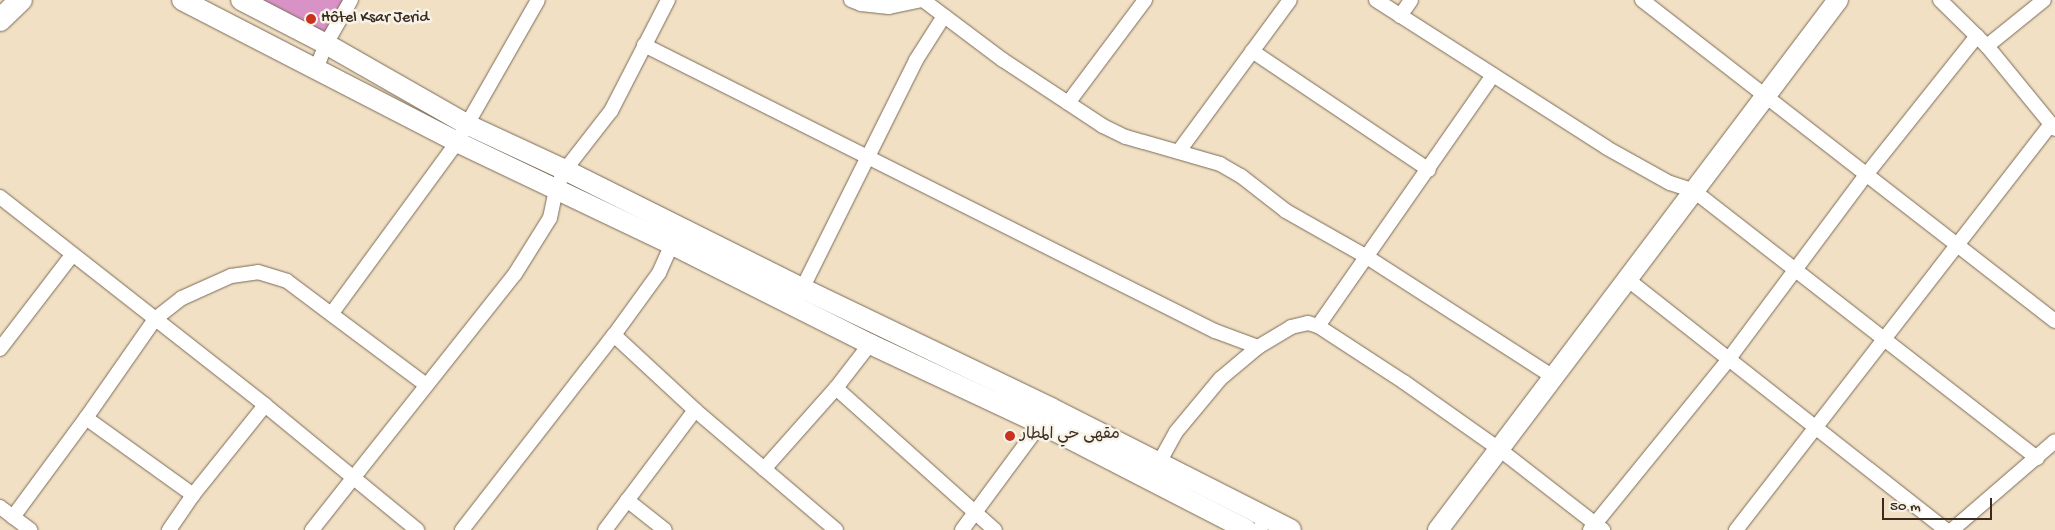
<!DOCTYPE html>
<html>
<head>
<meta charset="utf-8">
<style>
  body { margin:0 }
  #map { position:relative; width:2055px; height:530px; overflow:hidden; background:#f1e0c3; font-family:"Gochi Hand","Playpen Sans Arabic",sans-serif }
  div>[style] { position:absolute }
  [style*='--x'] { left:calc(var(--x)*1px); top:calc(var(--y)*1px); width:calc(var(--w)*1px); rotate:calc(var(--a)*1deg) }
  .building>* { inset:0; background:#d992c5 }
  .roads { filter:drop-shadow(0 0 1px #7b6a58) drop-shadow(0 0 1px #7b6a58) }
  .street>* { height:14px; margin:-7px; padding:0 7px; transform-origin:7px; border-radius:7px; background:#fff }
  .secondary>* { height:20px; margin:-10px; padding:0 10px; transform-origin:10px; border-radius:10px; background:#fff }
  .primary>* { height:22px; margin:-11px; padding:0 11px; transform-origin:11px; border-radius:11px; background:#fff }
  .dots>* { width:14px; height:14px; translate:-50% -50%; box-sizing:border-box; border:2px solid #f7f3e8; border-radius:50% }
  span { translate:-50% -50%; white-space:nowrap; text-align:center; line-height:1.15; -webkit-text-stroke:5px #f7f3e8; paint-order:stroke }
  .poi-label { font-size:16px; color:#3b2a1e }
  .left { translate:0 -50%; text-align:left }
  .scale { position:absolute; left:1882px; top:498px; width:110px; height:22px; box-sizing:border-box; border:2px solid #3b2a1e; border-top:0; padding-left:6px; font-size:15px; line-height:18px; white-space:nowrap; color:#3b2a1e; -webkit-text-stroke:4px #f7f3e8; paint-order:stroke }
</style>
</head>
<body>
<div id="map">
  <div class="building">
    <i style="clip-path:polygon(251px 0,344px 0,324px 38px)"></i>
  </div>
  <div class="roads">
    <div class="street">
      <i style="--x:851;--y:0;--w:11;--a:22"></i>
      <i style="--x:861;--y:4;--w:28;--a:6"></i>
      <i style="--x:889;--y:7;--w:35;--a:-12"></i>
      <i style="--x:923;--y:0;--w:100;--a:36.9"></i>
      <i style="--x:1003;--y:60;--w:120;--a:33.4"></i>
      <i style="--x:1103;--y:126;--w:25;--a:26"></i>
      <i style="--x:1126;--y:137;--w:98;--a:16"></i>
      <i style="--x:1220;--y:164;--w:24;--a:30"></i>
      <i style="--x:1241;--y:176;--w:57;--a:37.9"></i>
      <i style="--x:1286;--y:211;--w:93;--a:29.6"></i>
      <i style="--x:1367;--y:257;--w:221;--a:32.8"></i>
      <i style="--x:1376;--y:0;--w:274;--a:32.6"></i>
      <i style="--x:1607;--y:148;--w:72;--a:29.1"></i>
      <i style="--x:1670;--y:183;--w:25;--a:18"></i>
      <i style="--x:1694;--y:191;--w:435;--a:37.9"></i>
      <i style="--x:1642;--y:0;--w:523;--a:37.86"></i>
      <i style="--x:1940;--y:0;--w:66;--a:44.4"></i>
      <i style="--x:1987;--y:46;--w:73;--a:-38.9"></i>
      <i style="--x:1400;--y:16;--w:19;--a:-55"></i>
      <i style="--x:644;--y:45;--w:639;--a:26.61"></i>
      <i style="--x:1215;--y:331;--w:46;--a:20.4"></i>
      <i style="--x:1258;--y:347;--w:39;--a:-31"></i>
      <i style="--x:1291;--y:327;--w:17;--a:-13"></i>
      <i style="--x:1308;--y:323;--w:10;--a:17"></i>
      <i style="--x:1318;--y:326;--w:103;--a:33.1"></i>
      <i style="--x:1404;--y:382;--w:116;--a:35.2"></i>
      <i style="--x:1499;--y:449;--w:132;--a:37.9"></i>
      <i style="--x:1987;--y:46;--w:107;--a:50.7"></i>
      <i style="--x:1252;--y:51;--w:213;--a:33.9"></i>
      <i style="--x:316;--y:69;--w:27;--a:-68"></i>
      <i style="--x:326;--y:44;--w:51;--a:-60.4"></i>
      <i style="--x:1068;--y:103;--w:129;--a:-53.2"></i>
      <i style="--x:1179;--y:151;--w:187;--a:-53.7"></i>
      <i style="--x:0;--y:197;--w:337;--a:38.1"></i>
      <i style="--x:265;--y:405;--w:197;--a:39.4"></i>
      <i style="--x:1627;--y:279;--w:406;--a:38.2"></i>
      <i style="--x:799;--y:295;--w:263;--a:-63.5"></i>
      <i style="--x:916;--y:60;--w:52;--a:-57.5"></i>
      <i style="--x:332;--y:313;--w:212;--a:-53.8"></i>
      <i style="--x:457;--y:142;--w:163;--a:-60.3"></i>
      <i style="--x:1318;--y:326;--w:306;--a:-55.1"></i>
      <i style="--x:614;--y:335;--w:110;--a:42.8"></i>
      <i style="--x:695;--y:410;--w:185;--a:40.4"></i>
      <i style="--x:0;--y:349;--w:118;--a:-52.5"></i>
      <i style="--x:836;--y:388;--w:213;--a:41.8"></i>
      <i style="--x:86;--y:418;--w:132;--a:35.7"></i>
      <i style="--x:764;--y:469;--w:108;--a:-48.4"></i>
      <i style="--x:836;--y:388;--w:56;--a:-52.3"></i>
      <i style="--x:1155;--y:470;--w:43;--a:-61.1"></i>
      <i style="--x:1176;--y:432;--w:69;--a:-50.3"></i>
      <i style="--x:1220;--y:379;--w:50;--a:-40.1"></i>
      <i style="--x:627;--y:500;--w:48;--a:38.3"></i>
      <i style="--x:0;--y:507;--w:38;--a:37"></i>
      <i style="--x:13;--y:517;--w:123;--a:-53.6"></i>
      <i style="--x:86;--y:418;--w:121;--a:-55.1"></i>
      <i style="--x:155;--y:319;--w:34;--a:-38"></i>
      <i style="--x:182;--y:298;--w:54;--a:-24.2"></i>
      <i style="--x:231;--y:276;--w:27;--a:-8"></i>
      <i style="--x:258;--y:272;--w:30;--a:17"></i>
      <i style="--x:287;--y:281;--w:174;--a:36.8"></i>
      <i style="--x:169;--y:530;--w:42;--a:-55.6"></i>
      <i style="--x:193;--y:495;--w:115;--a:-51.3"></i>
      <i style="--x:312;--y:530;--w:327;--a:-51.6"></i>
      <i style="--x:515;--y:274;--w:66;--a:-58"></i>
      <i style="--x:550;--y:218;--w:30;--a:-78"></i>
      <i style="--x:556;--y:189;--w:21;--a:-65"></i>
      <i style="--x:565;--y:170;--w:75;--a:-52.1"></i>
      <i style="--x:611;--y:111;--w:125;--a:-62.8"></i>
      <i style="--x:462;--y:530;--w:247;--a:-52.1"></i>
      <i style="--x:614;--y:335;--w:77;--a:-54"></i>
      <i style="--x:659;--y:273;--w:39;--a:-66"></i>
      <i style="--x:605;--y:530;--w:150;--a:-53.1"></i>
      <i style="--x:962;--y:530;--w:139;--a:-53.5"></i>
      <i style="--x:1260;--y:530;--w:14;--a:-69"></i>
      <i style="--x:1590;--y:530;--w:219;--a:-50.9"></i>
      <i style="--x:1728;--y:360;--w:231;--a:-53.3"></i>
      <i style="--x:1866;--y:175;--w:178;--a:-51.4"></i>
      <i style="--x:1736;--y:530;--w:514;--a:-52.19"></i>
      <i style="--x:1952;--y:530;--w:136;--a:-40.8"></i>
    </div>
    <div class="secondary">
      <i style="--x:182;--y:0;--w:309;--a:27.3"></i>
      <i style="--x:457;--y:142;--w:237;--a:25.5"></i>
      <i style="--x:671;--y:244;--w:223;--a:26.7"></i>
      <i style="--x:870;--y:344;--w:189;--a:25.1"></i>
      <i style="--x:1041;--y:424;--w:232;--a:27.2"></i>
      <i style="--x:241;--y:0;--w:96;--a:27.4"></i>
      <i style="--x:326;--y:44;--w:161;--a:29.7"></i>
      <i style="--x:466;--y:124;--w:109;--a:24.9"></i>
      <i style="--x:565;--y:170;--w:265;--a:26.5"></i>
      <i style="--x:802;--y:288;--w:276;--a:25.7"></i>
      <i style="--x:1051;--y:408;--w:269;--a:26.9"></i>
      <i style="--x:1438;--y:530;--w:664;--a:-52.96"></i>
    </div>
    <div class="primary">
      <i style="--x:0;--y:20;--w:29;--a:-44"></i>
    </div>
  </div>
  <div class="dots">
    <i style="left:311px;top:19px;background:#c8321e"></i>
    <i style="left:1010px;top:436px;background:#c8321e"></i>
  </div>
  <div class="poi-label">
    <span class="left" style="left:321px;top:19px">Hôtel Ksar Jerid</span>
    <span class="left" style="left:1020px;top:436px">مقهى حي المطار</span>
  </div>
  <div class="scale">50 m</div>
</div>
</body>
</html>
